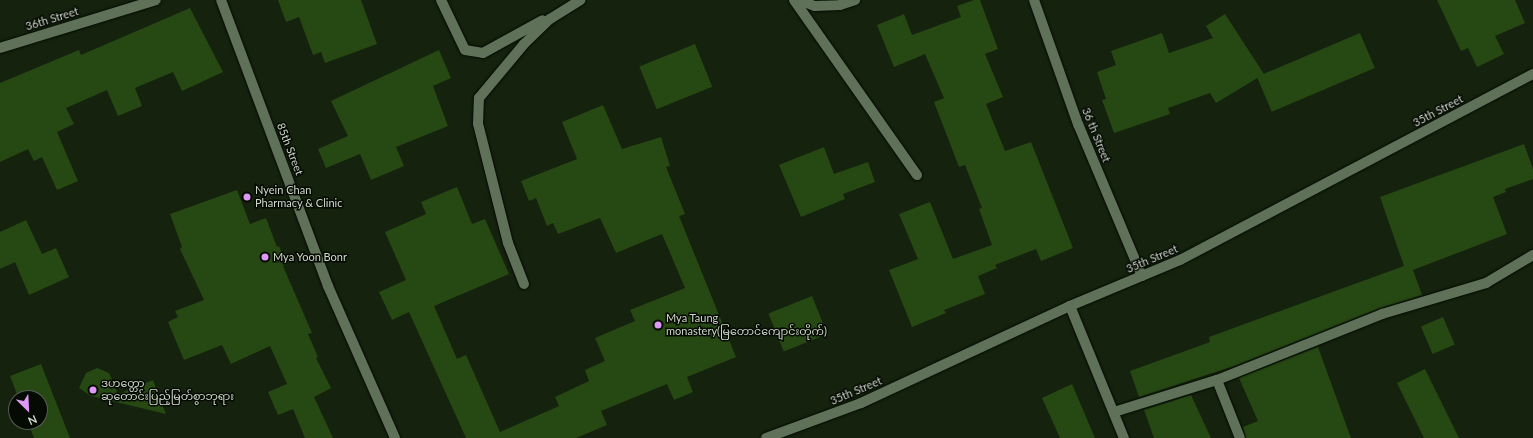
<!DOCTYPE html>
<html>
<head>
<meta charset="utf-8">
<style>
  body { margin:0 }
  #map { position:relative; width:1533px; height:438px; overflow:hidden; background:#15220e; font-family:Lato,"Noto Sans Myanmar",sans-serif }
  div>[style] { position:absolute }
  [style*='--x'] { left:calc(var(--x)*1px); top:calc(var(--y)*1px); width:calc(var(--w)*1px); rotate:calc(var(--a)*1deg) }
  .building>* { inset:0; background:#264813; transform-origin:0 0 }
  .roads { filter:drop-shadow(0 0 1px #020b00) drop-shadow(0 0 1px #020b00) }
  .street>* { height:10px; margin:-5px; padding:0 5px; transform-origin:5px; border-radius:5px; background:#607159 }
  .secondary>* { height:10px; margin:-5px; padding:0 5px; transform-origin:5px; border-radius:5px; background:#607159 }
  .dots>* { width:11px; height:11px; translate:-50% -50%; box-sizing:border-box; border:2px solid #050a03; border-radius:50% }
  span { translate:-50% -50%; white-space:nowrap; text-align:center; line-height:1.15; -webkit-text-stroke:3px #050a03; paint-order:stroke }
  .street-label { font-size:11px; color:#cfd8cb }
  .poi-label { font-size:11px; color:#cfd8cb }
  .left { translate:0 -50%; text-align:left }
  .north { position:absolute; left:8px; top:390px; width:40px; height:40px; box-sizing:border-box; background:#050a03; border:1px solid #565c53; border-radius:50%; rotate:156deg; font-size:11px; font-weight:700; line-height:16px; text-align:center; color:#cfd8cb }
  .north::after { content:''; display:block; margin:auto; width:14px; height:18px; background:#dc99f5; clip-path:polygon(50% 0,100% 100%,50% 72%,0 100%) }
</style>
</head>
<body>
<div id="map">
  <div class="building">
    <i style="clip-path:polygon(278px 0,361px 0,377px 44px,325px 63px,321px 52px,313px 55px,299px 17px,286px 22px)"></i>
    <i style="clip-path:polygon(974px 0,980px 0,998px 49px,985px 54px,1003px 97px,986px 104px,1005px 151px,1031px 142px,1073px 248px,1041px 261px,1036px 249px,995px 265px,997px 268px,978px 276px,985px 294px,944px 310px,946px 313px,912px 327px,889px 270px,918px 259px,899px 214px,930px 202px,953px 259px,992px 245px,979px 209px,982px 208px,965px 165px,959px 167px,934px 102px,944px 98px,925px 54px,894px 67px,877px 25px,904px 14px,912px 35px,961px 17px,957px 6px)"></i>
    <i style="clip-path:polygon(1437px 0,1515px 0,1525px 23px,1495px 36px,1504px 54px,1477px 67px,1468px 48px,1461px 51px)"></i>
    <i style="clip-path:polygon(190px 8px,223px 72px,182px 91px,173px 72px,135px 88px,142px 106px,118px 116px,107px 90px,66px 108px,74px 124px,57px 132px,78px 181px,57px 190px,42px 157px,34px 161px,28px 149px,0 162px,0 83px,79px 50px,81px 55px)"></i>
    <i style="clip-path:polygon(1225px 14px,1264px 74px,1216px 103px,1210px 93px,1168px 108px,1170px 114px,1114px 133px,1102px 100px,1106px 99px,1097px 72px,1116px 65px,1111px 51px,1162px 33px,1169px 53px,1213px 38px,1206px 26px)"></i>
    <i style="left:1360px;top:33px;width:38px;height:112px;rotate:67deg"></i>
    <i style="left:695px;top:44px;width:46px;height:60px;rotate:68deg"></i>
    <i style="clip-path:polygon(439px 50px,451px 78px,433px 86px,448px 126px,396px 147px,404px 166px,371px 180px,360px 154px,326px 168px,318px 149px,348px 136px,331px 101px)"></i>
    <i style="clip-path:polygon(603px 105px,622px 149px,661px 137px,670px 166px,666px 167px,685px 214px,679px 216px,736px 357px,687px 377px,693px 392px,674px 400px,667px 384px,601px 411px,607px 425px,576px 438px,466px 438px,409px 312px,392px 320px,379px 292px,406px 280px,385px 232px,426px 214px,421px 202px,457px 187px,472px 224px,485px 219px,509px 274px,434px 306px,457px 359px,466px 355px,500px 432px,559px 406px,555px 397px,589px 381px,585px 370px,605px 361px,595px 338px,635px 321px,630px 310px,685px 288px,662px 234px,616px 253px,600px 218px,558px 234px,553px 223px,547px 226px,536px 198px,529px 201px,521px 181px,577px 159px,562px 122px)"></i>
    <i style="clip-path:polygon(1524px 144px,1533px 169px,1533px 179px,1505px 189px,1506px 192px,1493px 197px,1507px 234px,1413px 270px,1422px 295px,1380px 308px,1234px 366px,1139px 397px,1130px 371px,1210px 342px,1209px 337px,1404px 266px,1380px 197px)"></i>
    <i style="clip-path:polygon(824px 147px,834px 174px,868px 162px,875px 182px,843px 194px,845px 199px,801px 217px,779px 165px)"></i>
    <i style="clip-path:polygon(237px 190px,250px 224px,266px 218px,277px 247px,279px 246px,287px 264px,283px 266px,312px 333px,308px 334px,318px 357px,316px 358px,331px 388px,314px 397px,333px 438px,305px 438px,293px 409px,278px 415px,268px 392px,287px 384px,270px 346px,231px 364px,222px 345px,184px 360px,168px 322px,178px 317px,175px 311px,204px 300px,180px 249px,182px 247px,170px 214px)"></i>
    <i style="clip-path:polygon(26px 220px,42px 254px,56px 248px,69px 277px,29px 295px,15px 262px,0 269px,0 232px)"></i>
    <i style="left:812px;top:296px;width:41px;height:47px;rotate:68deg"></i>
    <i style="left:1443px;top:317px;width:30px;height:24px;rotate:67deg"></i>
    <i style="clip-path:polygon(1318px 347px,1351px 438px,1246px 438px,1243px 427px,1258px 421px,1239px 378px)"></i>
    <i style="clip-path:polygon(41px 364px,70px 438px,34px 438px,28px 422px,40px 422px,40px 398px,18px 397px,10px 376px)"></i>
    <i style="clip-path:polygon(97px 368px,109px 373px,118px 394px,153px 380px,166px 414px,91px 396px,79px 388px,86px 373px)"></i>
    <i style="clip-path:polygon(1425px 369px,1459px 438px,1424px 438px,1397px 383px)"></i>
    <i style="clip-path:polygon(1072px 384px,1095px 438px,1060px 438px,1042px 398px)"></i>
    <i style="clip-path:polygon(1191px 395px,1211px 438px,1154px 438px,1144px 410px)"></i>
  </div>
  <div class="roads">
    <div class="street">
      <i style="--x:221;--y:0;--w:305;--a:69.5"></i>
      <i style="--x:328;--y:286;--w:166;--a:66.2"></i>
      <i style="--x:441;--y:0;--w:55;--a:64.4"></i>
      <i style="--x:465;--y:50;--w:18;--a:9"></i>
      <i style="--x:483;--y:53;--w:68;--a:-28.8"></i>
      <i style="--x:794;--y:0;--w:214;--a:54.9"></i>
      <i style="--x:799;--y:0;--w:17;--a:21"></i>
      <i style="--x:815;--y:6;--w:25;--a:-2"></i>
      <i style="--x:840;--y:5;--w:16;--a:-18"></i>
      <i style="--x:1034;--y:0;--w:132;--a:70.5"></i>
      <i style="--x:1078;--y:124;--w:165;--a:67.2"></i>
      <i style="--x:0;--y:48;--w:163;--a:-17.1"></i>
      <i style="--x:524;--y:284;--w:44;--a:-111.3"></i>
      <i style="--x:508;--y:243;--w:123;--a:-104.1"></i>
      <i style="--x:478;--y:124;--w:26;--a:-88"></i>
      <i style="--x:479;--y:98;--w:70;--a:-50.2"></i>
      <i style="--x:524;--y:44;--w:36;--a:-44"></i>
      <i style="--x:550;--y:19;--w:36;--a:-32"></i>
      <i style="--x:1070;--y:306;--w:143;--a:67.8"></i>
      <i style="--x:1217;--y:380;--w:62;--a:68.4"></i>
      <i style="--x:1114;--y:412;--w:108;--a:-17.3"></i>
      <i style="--x:1217;--y:380;--w:178;--a:-21.8"></i>
      <i style="--x:1382;--y:314;--w:109;--a:-16.6"></i>
      <i style="--x:1486;--y:283;--w:55;--a:-30.8"></i>
    </div>
    <div class="secondary">
      <i style="--x:766;--y:438;--w:101;--a:-20.2"></i>
      <i style="--x:861;--y:403;--w:230;--a:-24.9"></i>
      <i style="--x:1070;--y:306;--w:119;--a:-22.7"></i>
      <i style="--x:1180;--y:260;--w:399;--a:-27.8"></i>
    </div>
  </div>
  <div class="dots">
    <i style="left:247px;top:197px;background:#dc99f5"></i>
    <i style="left:265px;top:257px;background:#dc99f5"></i>
    <i style="left:658px;top:325px;background:#dc99f5"></i>
    <i style="left:93px;top:390px;background:#dc99f5"></i>
  </div>
  <div class="street-label">
    <span style="left:52px;top:19px;rotate:-17deg">36th Street</span>
    <span style="left:1438px;top:111px;rotate:-28deg">35th Street</span>
    <span style="left:1096px;top:135px;rotate:68deg">36 th Street</span>
    <span style="left:290px;top:149px;rotate:69deg">85th Street</span>
    <span style="left:1152px;top:259px;rotate:-23deg">35th Street</span>
    <span style="left:856px;top:391px;rotate:-23deg">35th Street</span>
  </div>
  <div class="poi-label">
    <span class="left" style="left:255px;top:197px">Nyein Chan<br>Pharmacy &amp; Clinic</span>
    <span class="left" style="left:273px;top:257px">Mya Yoon Bonr</span>
    <span class="left" style="left:666px;top:325px">Mya Taung<br>monastery(မြတောင်ကျောင်းတိုက်)</span>
    <span class="left" style="left:101px;top:390px">ဒဟတ္တော<br>ဆုတောင်းပြည့်မြတ်စွာဘုရား</span>
  </div>
  <div class="north">N</div>
</div>
</body>
</html>
